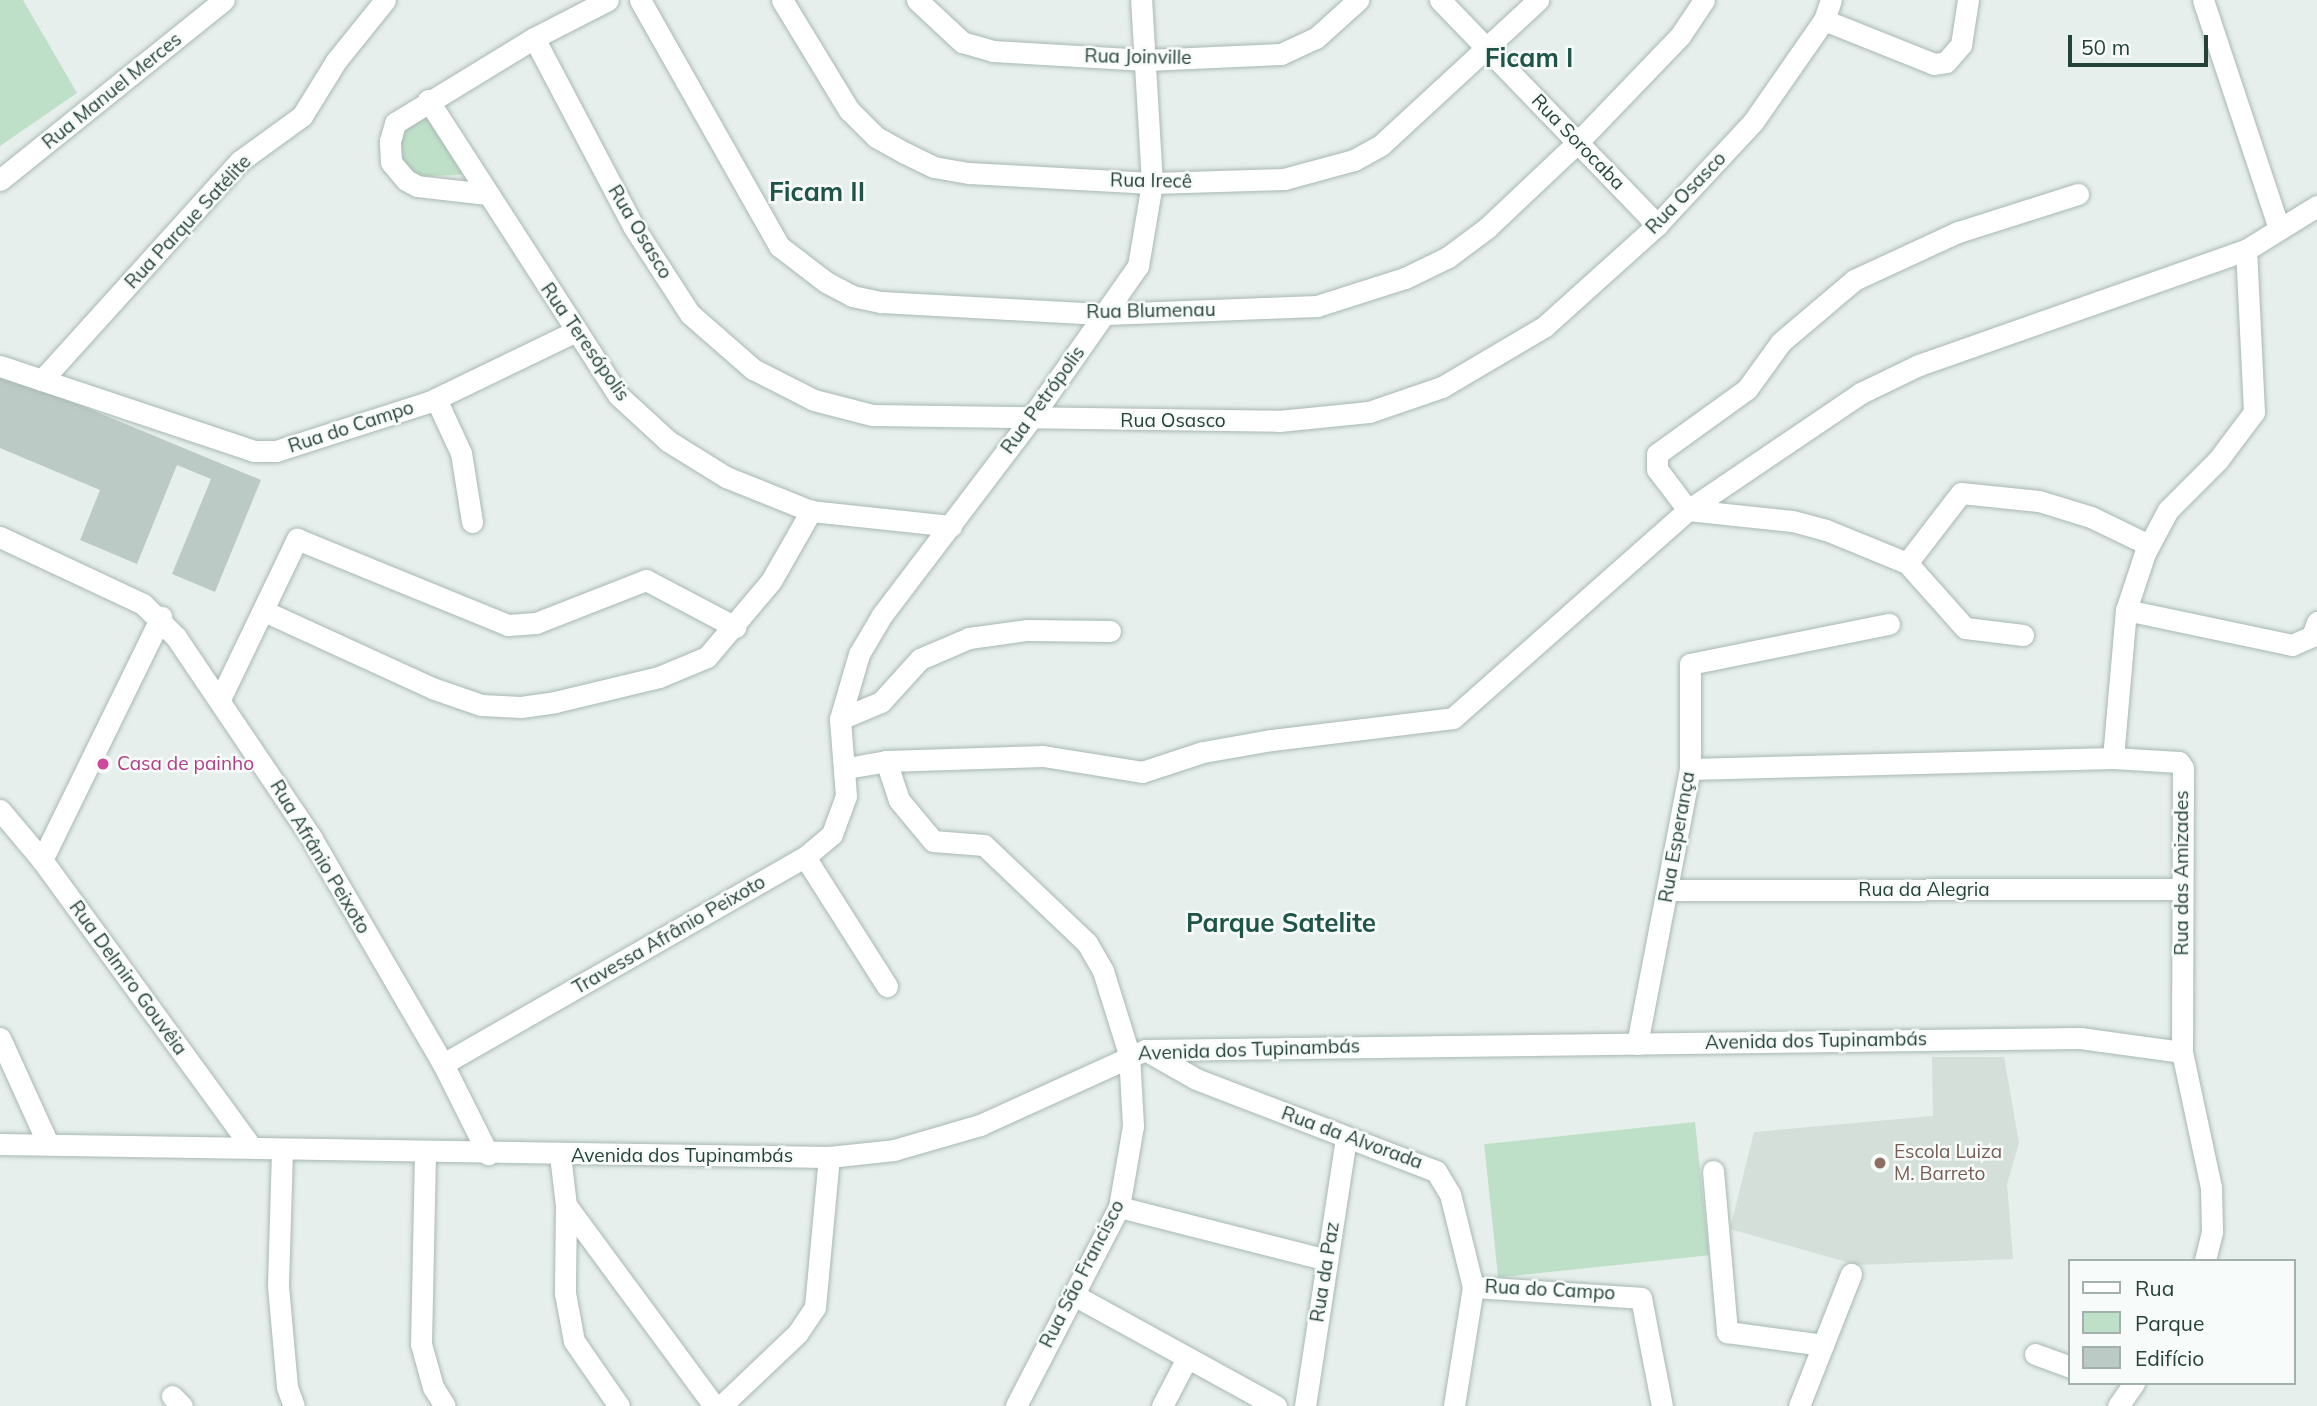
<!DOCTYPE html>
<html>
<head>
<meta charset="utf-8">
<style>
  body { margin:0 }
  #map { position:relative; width:2317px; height:1406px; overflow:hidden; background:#e6efeb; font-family:Mulish,sans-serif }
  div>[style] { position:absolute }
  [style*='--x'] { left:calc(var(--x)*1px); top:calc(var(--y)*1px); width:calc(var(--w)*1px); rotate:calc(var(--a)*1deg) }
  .built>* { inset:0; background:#d4dfda }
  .green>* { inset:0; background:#bfe0c8; transform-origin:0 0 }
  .building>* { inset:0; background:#bbcac4 }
  .roads { filter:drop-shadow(0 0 2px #a8b8b2) drop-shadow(0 0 2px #a8b8b2) }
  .minor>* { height:21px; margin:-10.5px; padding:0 10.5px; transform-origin:10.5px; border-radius:10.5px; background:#fff }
  .dots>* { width:19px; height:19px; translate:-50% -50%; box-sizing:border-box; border:4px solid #f7fbf9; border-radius:50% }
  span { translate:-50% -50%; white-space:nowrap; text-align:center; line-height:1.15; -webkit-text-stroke:5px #f7fbf9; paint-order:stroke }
  .street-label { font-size:19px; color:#24423a }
  .hotel-label { font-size:19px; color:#b23c85 }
  .left { translate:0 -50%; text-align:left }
  .education-label { font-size:19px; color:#785e54 }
  .district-label { font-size:26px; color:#1f5548; font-weight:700 }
  .legend { position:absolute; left:2068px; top:1259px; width:228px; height:126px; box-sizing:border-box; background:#f7fbf9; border:2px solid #a3b1ad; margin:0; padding:9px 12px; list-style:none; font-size:21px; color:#24423a }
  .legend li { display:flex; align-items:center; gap:14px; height:35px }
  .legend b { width:35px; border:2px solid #a3b1ad }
  .scale { position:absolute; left:2068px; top:35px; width:140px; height:32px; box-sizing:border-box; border:4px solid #24423a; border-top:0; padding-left:9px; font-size:21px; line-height:24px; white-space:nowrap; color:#24423a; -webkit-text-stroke:5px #f7fbf9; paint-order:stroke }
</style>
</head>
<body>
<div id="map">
  <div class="built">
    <i style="clip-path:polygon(1932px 1057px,2004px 1057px,2019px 1143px,2007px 1184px,2013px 1259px,1857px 1265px,1730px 1229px,1754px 1132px,1933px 1116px)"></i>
  </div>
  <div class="green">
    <i style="clip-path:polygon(0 0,23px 0,77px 93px,0 146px)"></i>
    <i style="clip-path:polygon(428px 104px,473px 174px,411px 177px,394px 161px,400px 120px)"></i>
    <i style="left:1695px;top:1122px;width:134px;height:212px;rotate:84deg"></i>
  </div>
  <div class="building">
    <i style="clip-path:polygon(0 372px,261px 480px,215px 592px,172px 574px,211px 479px,177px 465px,137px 564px,80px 540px,100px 490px,0 448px)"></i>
  </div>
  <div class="roads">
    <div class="minor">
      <i style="--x:640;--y:0;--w:283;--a:60.5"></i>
      <i style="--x:779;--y:246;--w:59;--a:37.5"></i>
      <i style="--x:826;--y:282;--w:30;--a:28"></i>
      <i style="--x:852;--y:296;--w:30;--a:12"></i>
      <i style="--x:881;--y:302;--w:225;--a:3.1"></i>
      <i style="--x:1106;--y:314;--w:211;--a:-2.2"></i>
      <i style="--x:1317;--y:306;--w:92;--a:-17.7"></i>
      <i style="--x:1405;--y:278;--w:48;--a:-26"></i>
      <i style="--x:1448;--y:257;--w:49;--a:-36.6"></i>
      <i style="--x:1487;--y:228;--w:125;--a:-43.4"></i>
      <i style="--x:1578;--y:142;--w:147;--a:-46.1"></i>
      <i style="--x:1680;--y:36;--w:43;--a:-56.3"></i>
      <i style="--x:782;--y:0;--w:129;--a:58.7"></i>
      <i style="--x:849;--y:110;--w:38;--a:45"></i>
      <i style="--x:876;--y:137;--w:33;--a:29"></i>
      <i style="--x:905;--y:153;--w:32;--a:26"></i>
      <i style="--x:934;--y:167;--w:36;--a:10"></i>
      <i style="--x:969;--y:173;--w:183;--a:3.1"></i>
      <i style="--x:1152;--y:183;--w:132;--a:-1.7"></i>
      <i style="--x:1284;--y:179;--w:73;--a:-15.2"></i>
      <i style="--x:1354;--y:160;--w:31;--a:-29"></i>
      <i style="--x:1381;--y:145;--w:214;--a:-42.7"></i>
      <i style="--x:917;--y:0;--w:62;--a:43"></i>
      <i style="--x:962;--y:42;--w:32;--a:16"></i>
      <i style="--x:993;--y:51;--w:153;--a:3.4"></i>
      <i style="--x:1146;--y:60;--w:135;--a:-2.5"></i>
      <i style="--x:1281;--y:54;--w:38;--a:-25"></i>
      <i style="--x:1316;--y:38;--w:57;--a:-42.1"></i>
      <i style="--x:1440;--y:0;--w:313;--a:46"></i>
      <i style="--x:2203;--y:0;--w:241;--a:71.6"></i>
      <i style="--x:1824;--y:20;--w:118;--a:21.8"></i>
      <i style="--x:1934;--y:64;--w:12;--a:-9"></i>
      <i style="--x:1946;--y:62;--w:23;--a:-49"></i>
      <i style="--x:1961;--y:45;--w:46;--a:-81.2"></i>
      <i style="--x:534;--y:38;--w:212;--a:62.2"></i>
      <i style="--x:633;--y:226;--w:105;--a:57.1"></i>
      <i style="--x:690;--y:314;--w:84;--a:41.1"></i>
      <i style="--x:753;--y:369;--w:68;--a:26.9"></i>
      <i style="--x:814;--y:400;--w:60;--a:14.5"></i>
      <i style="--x:872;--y:415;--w:407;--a:0.8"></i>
      <i style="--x:1279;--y:421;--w:90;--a:-5.7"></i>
      <i style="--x:1369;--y:412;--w:77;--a:-18.9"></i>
      <i style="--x:1442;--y:387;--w:120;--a:-30.6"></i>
      <i style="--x:1545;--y:326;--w:151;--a:-42"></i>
      <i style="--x:1657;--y:225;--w:141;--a:-47"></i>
      <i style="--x:1753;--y:122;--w:124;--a:-55.2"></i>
      <i style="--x:1824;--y:20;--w:21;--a:-71"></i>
      <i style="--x:428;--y:100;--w:351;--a:57.2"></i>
      <i style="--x:618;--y:395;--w:68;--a:42.6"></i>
      <i style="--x:668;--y:441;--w:68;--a:31.8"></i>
      <i style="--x:726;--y:477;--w:92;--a:21.8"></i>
      <i style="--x:811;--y:511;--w:141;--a:6.1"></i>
      <i style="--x:0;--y:180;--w:287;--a:-38.8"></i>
      <i style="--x:487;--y:194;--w:70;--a:-173.5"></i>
      <i style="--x:417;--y:186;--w:13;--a:-151"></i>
      <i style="--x:406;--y:180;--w:23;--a:-130"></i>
      <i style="--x:391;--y:162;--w:21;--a:-93"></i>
      <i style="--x:390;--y:141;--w:19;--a:-74"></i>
      <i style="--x:395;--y:123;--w:163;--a:-31.4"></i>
      <i style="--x:534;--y:38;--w:83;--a:-27.2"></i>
      <i style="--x:0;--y:366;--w:268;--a:18.5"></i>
      <i style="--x:254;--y:451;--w:22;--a:0"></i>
      <i style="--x:276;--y:451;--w:161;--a:-17.8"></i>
      <i style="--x:429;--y:402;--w:161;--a:-25.8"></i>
      <i style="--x:42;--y:380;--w:295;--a:-47.9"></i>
      <i style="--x:240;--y:161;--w:77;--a:-36"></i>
      <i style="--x:302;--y:116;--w:65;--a:-58.3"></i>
      <i style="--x:336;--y:61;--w:78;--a:-51.2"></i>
      <i style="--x:436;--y:399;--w:60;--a:65.2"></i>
      <i style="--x:461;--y:453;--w:70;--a:80.9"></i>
      <i style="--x:0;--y:537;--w:158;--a:25.1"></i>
      <i style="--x:143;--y:604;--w:47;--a:45"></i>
      <i style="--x:176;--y:637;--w:244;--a:56"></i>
      <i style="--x:312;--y:839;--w:260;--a:59.8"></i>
      <i style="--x:443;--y:1064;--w:101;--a:63.4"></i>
      <i style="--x:1907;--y:563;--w:88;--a:-52.4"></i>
      <i style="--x:1961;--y:493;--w:78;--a:5.9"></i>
      <i style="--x:2039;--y:501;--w:54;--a:17.1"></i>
      <i style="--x:2091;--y:517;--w:64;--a:25.8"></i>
      <i style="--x:2126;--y:610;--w:170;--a:11.9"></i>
      <i style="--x:2292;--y:645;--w:22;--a:-24"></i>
      <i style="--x:2312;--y:636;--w:15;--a:-70"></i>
      <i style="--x:264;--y:611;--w:185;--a:24.6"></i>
      <i style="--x:432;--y:688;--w:52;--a:19.1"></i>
      <i style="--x:481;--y:705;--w:40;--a:2.9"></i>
      <i style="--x:521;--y:707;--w:34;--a:-8"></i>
      <i style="--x:555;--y:702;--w:107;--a:-13.5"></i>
      <i style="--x:659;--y:677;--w:52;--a:-22.6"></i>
      <i style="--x:707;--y:657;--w:99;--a:-49.9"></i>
      <i style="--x:771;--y:581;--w:81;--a:-60.3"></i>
      <i style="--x:2023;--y:635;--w:58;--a:-173.1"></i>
      <i style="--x:1965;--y:628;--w:87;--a:-131.7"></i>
      <i style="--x:1907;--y:563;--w:87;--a:-157.8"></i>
      <i style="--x:1826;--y:530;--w:35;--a:-165"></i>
      <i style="--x:1792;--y:521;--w:105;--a:-174"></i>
      <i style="--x:1688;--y:510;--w:51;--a:-127.1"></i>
      <i style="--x:1657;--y:469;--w:15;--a:-90"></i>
      <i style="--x:1657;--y:454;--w:111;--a:-35.8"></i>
      <i style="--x:1747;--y:389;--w:58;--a:-54.1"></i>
      <i style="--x:1781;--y:342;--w:96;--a:-40.3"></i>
      <i style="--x:1854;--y:280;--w:115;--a:-24.8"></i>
      <i style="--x:1958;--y:232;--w:126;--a:-17.6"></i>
      <i style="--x:220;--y:699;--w:178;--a:-64.3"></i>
      <i style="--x:297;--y:539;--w:228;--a:22.2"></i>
      <i style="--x:508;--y:625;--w:28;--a:-4"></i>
      <i style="--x:536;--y:623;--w:118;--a:-21.4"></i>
      <i style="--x:646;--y:580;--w:101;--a:27.8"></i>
      <i style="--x:840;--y:719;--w:44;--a:-22.5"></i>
      <i style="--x:881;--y:702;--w:58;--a:-47.8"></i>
      <i style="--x:920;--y:659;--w:53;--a:-23.2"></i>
      <i style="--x:969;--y:638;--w:59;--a:-7.9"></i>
      <i style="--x:1027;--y:630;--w:83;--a:0.7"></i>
      <i style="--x:2113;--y:758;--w:149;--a:-85"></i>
      <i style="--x:2126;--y:610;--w:60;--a:-71.6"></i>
      <i style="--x:2145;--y:553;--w:49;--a:-61.9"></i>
      <i style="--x:2168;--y:510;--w:71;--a:-45"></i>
      <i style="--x:2218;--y:460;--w:60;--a:-53.1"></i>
      <i style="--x:2254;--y:412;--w:162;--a:-92.8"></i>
      <i style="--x:886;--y:761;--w:41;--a:71.6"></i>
      <i style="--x:899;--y:800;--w:53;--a:50.3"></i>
      <i style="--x:933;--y:841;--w:51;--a:4.5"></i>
      <i style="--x:984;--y:845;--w:142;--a:43.6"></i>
      <i style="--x:1087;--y:943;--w:32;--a:60"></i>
      <i style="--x:1103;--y:971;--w:87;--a:72.6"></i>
      <i style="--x:1129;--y:1054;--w:72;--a:86.8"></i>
      <i style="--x:1133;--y:1126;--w:82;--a:99.8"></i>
      <i style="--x:1119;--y:1207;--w:224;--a:117.4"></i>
      <i style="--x:847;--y:768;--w:40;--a:-10"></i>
      <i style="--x:886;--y:761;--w:157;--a:-1.8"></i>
      <i style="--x:1043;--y:756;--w:100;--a:9.2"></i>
      <i style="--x:1142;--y:772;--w:64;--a:-18.2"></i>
      <i style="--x:1203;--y:752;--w:70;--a:-9.9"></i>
      <i style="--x:1272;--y:740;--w:182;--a:-6.9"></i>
      <i style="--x:1453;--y:718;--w:314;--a:-41.5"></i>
      <i style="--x:1688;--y:510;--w:209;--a:-34.1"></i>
      <i style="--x:1861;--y:393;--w:64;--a:-25.8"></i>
      <i style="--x:1919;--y:365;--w:347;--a:-19.4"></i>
      <i style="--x:2246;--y:250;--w:84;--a:-31.8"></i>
      <i style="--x:1690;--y:769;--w:423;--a:-1.5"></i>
      <i style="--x:2113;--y:758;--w:66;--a:3.5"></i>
      <i style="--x:2179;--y:762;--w:7;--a:56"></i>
      <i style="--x:2183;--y:768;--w:284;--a:90.2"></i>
      <i style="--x:2182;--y:1052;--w:138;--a:77.9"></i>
      <i style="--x:2211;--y:1187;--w:45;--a:88.7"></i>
      <i style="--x:2212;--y:1232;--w:30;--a:104"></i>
      <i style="--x:0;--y:810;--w:65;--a:50"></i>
      <i style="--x:42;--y:860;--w:356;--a:53.9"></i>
      <i style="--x:805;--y:857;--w:153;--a:57.6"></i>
      <i style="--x:42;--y:860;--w:271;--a:-63.9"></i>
      <i style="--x:1668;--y:890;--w:513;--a:-0.11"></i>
      <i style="--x:0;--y:1038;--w:116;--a:65.6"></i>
      <i style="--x:1637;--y:1044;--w:280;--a:-79.1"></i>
      <i style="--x:1690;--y:769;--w:105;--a:-90"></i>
      <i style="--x:1690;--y:664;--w:203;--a:-11.4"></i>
      <i style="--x:1147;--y:1051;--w:56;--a:29.7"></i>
      <i style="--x:1196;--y:1079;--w:257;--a:21"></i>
      <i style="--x:1436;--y:1171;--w:27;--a:59"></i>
      <i style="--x:1450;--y:1194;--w:96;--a:76.1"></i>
      <i style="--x:1473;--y:1287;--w:121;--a:99.1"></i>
      <i style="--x:443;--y:1064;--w:417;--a:-29.8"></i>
      <i style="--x:805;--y:857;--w:35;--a:-40"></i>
      <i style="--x:832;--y:834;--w:40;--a:-69.8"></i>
      <i style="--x:846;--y:796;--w:77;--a:-94.5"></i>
      <i style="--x:840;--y:719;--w:68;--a:-73.7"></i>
      <i style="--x:859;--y:654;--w:45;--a:-59.5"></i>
      <i style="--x:882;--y:615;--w:243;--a:-52.8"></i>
      <i style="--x:1029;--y:421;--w:189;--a:-54.9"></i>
      <i style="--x:1138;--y:266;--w:84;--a:-80.4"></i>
      <i style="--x:1152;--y:183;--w:183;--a:-93.4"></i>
      <i style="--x:0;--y:1144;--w:829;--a:0.9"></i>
      <i style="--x:829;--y:1157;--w:65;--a:-6.1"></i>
      <i style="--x:894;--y:1150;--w:90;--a:-16.2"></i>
      <i style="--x:980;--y:1125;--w:181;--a:-24.4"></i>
      <i style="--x:1145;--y:1050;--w:935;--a:-0.74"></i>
      <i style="--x:2080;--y:1038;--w:103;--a:7.8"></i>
      <i style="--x:282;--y:1150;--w:136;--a:91.7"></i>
      <i style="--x:278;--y:1286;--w:101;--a:84.9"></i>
      <i style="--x:287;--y:1387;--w:20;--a:70"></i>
      <i style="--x:425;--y:1153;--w:191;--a:91.2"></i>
      <i style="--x:421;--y:1344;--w:45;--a:74.4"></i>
      <i style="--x:433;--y:1387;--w:22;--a:58"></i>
      <i style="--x:560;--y:1155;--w:50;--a:83.2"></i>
      <i style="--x:566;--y:1205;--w:88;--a:90.7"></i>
      <i style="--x:565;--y:1293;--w:49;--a:79.4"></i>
      <i style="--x:574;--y:1341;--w:79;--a:55.3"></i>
      <i style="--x:1713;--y:1171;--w:162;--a:85"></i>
      <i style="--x:1727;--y:1332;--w:97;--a:7.7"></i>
      <i style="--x:566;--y:1205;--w:250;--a:53.6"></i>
      <i style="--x:1119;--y:1207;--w:215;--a:14.3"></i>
      <i style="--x:1473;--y:1287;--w:168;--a:3.7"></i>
      <i style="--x:1641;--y:1298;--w:110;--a:79"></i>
      <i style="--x:1072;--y:1294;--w:233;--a:28.8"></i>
      <i style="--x:2035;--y:1354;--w:37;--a:20"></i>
      <i style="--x:172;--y:1396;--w:14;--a:45"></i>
      <i style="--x:721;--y:1406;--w:105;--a:-43.5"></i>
      <i style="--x:797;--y:1334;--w:32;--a:-56"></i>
      <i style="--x:815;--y:1307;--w:151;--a:-84.7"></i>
      <i style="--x:1162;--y:1406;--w:52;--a:-62.4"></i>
      <i style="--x:1305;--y:1406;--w:270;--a:-81.3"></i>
      <i style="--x:1799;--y:1406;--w:142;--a:-68.5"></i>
      <i style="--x:2118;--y:1406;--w:28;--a:-55"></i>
    </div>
  </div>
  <div class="dots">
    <i style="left:103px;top:764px;background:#d1479c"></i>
    <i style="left:1880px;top:1163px;background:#8d6e63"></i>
  </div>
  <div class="street-label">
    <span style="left:1138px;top:57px;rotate:1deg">Rua Joinville</span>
    <span style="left:112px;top:91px;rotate:-39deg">Rua Manuel Merces</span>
    <span style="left:1578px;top:142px;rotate:46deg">Rua Sorocaba</span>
    <span style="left:1151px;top:181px;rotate:1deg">Rua Irecê</span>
    <span style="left:1686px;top:193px;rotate:-46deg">Rua Osasco</span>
    <span style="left:188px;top:222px;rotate:-47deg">Rua Parque Satélite</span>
    <span style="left:640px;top:232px;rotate:59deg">Rua Osasco</span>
    <span style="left:1151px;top:311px;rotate:-1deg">Rua Blumenau</span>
    <span style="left:585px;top:342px;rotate:55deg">Rua Teresópolis</span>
    <span style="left:1043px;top:400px;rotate:-54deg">Rua Petrópolis</span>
    <span style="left:1173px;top:421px">Rua Osasco</span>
    <span style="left:351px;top:427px;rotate:-18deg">Rua do Campo</span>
    <span style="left:1677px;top:837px;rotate:-80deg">Rua Esperança</span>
    <span style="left:320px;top:857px;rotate:59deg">Rua Afrânio Peixoto</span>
    <span style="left:2182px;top:873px;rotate:-90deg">Rua das Amizades</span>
    <span style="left:1924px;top:890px">Rua da Alegria</span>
    <span style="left:669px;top:935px;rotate:-30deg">Travessa Afrânio Peixoto</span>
    <span style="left:128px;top:978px;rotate:54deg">Rua Delmiro Gouvêia</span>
    <span style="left:1816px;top:1041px;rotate:-1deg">Avenida dos Tupinambás</span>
    <span style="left:1249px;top:1050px;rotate:-2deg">Avenida dos Tupinambás</span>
    <span style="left:1352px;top:1138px;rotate:20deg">Rua da Alvorada</span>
    <span style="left:682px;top:1156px">Avenida dos Tupinambás</span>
    <span style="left:1325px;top:1272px;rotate:-81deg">Rua da Paz</span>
    <span style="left:1082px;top:1274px;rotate:-63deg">Rua São Francisco</span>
    <span style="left:1550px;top:1290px;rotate:3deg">Rua do Campo</span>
  </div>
  <div class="hotel-label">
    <span class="left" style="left:117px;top:764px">Casa de painho</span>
  </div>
  <div class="education-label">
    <span class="left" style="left:1894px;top:1163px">Escola Luiza<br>M. Barreto</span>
  </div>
  <div class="district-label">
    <span style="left:1529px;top:58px">Ficam I</span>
    <span style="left:817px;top:192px">Ficam II</span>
    <span style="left:1281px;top:923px">Parque Satelite</span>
  </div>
  <ul class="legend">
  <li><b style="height:9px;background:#fff"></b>Rua</li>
  <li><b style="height:19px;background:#bfe0c8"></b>Parque</li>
  <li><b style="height:19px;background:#bbcac4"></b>Edifício</li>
  </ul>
  <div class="scale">50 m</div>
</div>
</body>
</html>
